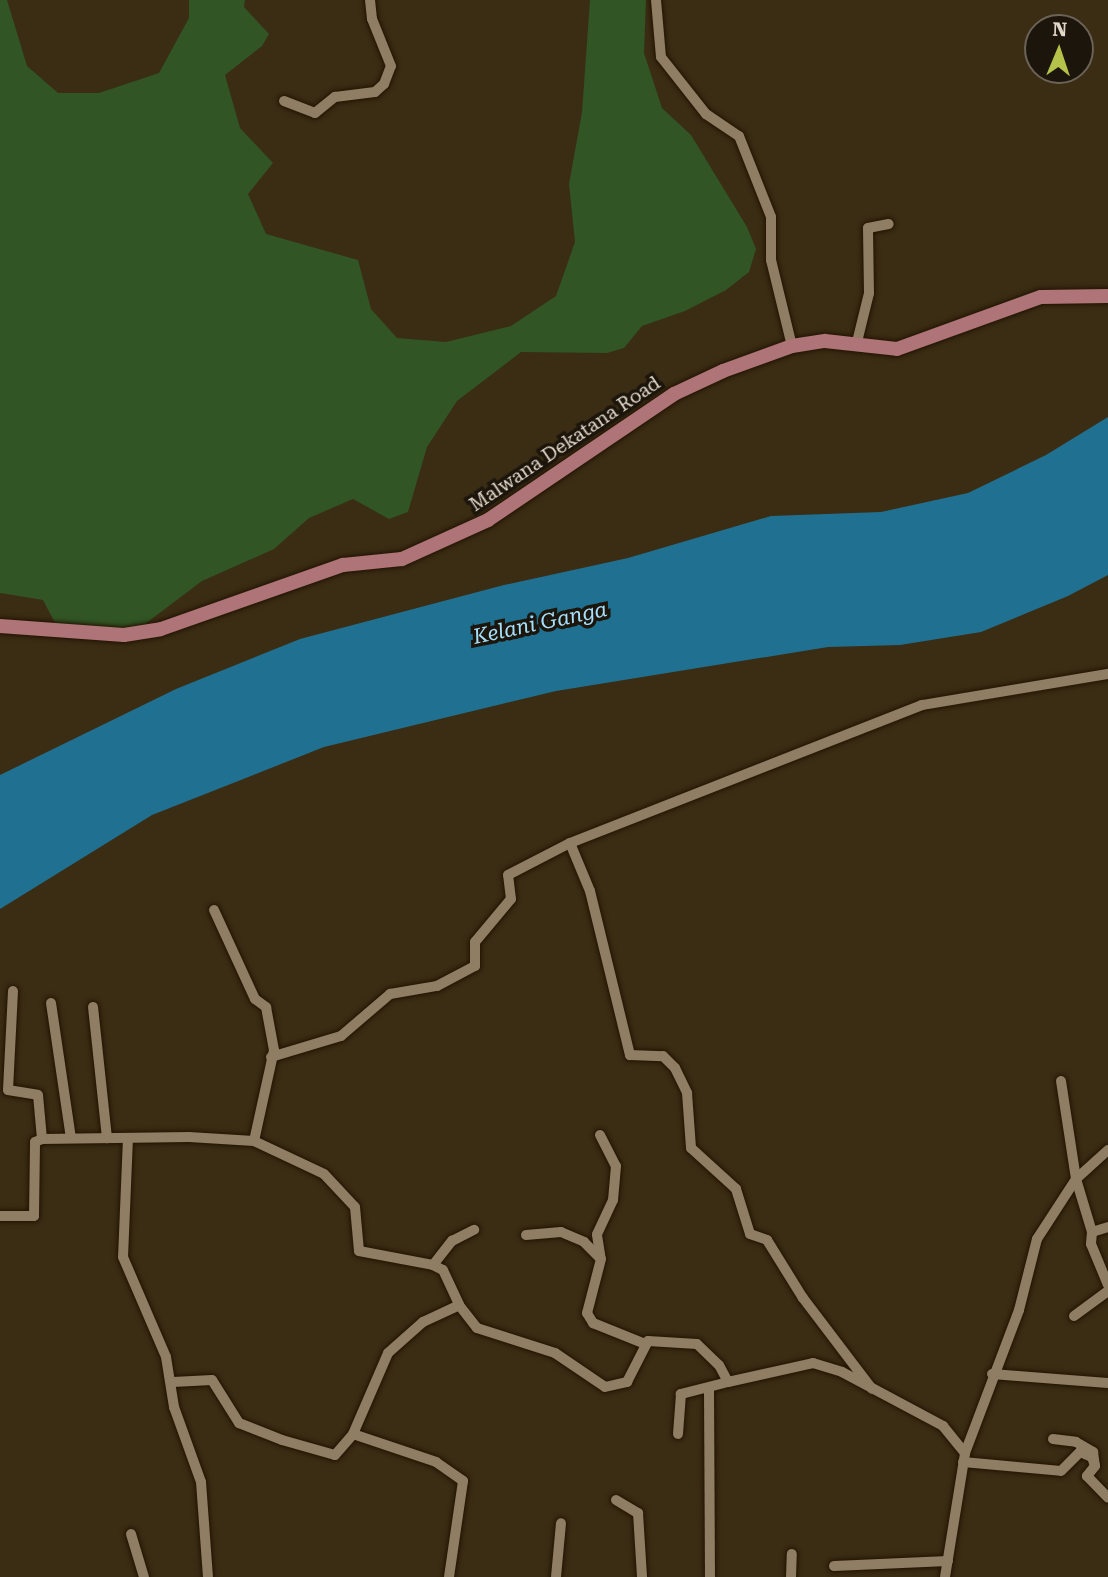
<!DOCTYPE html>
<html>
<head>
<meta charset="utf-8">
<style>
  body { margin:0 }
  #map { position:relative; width:1108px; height:1577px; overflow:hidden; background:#3b2c14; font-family:"Roboto Serif",serif }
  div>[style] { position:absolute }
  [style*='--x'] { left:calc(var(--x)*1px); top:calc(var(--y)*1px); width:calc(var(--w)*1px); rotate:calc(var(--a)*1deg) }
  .green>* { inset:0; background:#315524 }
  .water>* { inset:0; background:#207191 }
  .roads { filter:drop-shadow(0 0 2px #221400) drop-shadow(0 0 2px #221400) }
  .minor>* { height:10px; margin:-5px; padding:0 5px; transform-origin:5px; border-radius:5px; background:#8f7d64 }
  .major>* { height:14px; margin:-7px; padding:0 7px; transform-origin:7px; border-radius:7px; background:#ae7477 }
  span { translate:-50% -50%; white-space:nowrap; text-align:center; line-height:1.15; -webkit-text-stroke:7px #1c150b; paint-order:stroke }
  .street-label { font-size:19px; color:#e1d7c9 }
  .water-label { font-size:21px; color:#a5e0fc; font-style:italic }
  .north { position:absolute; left:1024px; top:14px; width:70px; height:70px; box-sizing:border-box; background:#1c150b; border:2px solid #6b6357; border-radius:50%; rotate:2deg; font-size:19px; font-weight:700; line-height:28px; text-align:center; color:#e1d7c9 }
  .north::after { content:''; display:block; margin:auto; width:24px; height:32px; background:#b5c249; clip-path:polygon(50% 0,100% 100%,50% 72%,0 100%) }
</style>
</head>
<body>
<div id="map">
  <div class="green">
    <i style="clip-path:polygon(0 0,7px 0,27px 66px,58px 93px,99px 93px,159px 73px,189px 18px,189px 0,245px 0,244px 7px,269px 34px,262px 46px,225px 75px,240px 128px,273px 163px,248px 194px,266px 234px,358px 260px,371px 309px,397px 338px,446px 342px,511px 326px,556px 296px,575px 242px,569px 184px,582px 112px,590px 0,646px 0,644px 53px,662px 108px,691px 135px,747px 227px,756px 249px,749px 272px,726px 290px,685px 311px,642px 326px,624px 348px,607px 353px,521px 352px,457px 401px,427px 447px,408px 512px,389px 519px,353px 499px,309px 518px,274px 549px,202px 581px,145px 624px,116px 629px,55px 623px,43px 600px,0 593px)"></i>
  </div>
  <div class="water">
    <i style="clip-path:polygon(1108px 417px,1108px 575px,1068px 596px,981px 632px,900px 645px,828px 647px,556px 691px,324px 747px,152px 815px,0 909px,0 775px,176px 689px,300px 639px,504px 585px,628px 558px,771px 516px,881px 512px,968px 493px,1046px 455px)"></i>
  </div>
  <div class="roads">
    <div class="minor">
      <i style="--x:656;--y:0;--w:57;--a:85"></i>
      <i style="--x:661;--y:57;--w:73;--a:51.7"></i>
      <i style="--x:706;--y:114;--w:40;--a:34"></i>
      <i style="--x:739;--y:136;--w:87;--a:68.4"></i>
      <i style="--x:771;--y:217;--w:43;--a:90"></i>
      <i style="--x:771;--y:260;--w:89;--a:76.3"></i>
      <i style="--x:284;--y:101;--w:33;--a:21"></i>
      <i style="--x:315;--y:113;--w:26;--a:-39"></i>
      <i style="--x:335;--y:97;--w:40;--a:-7.1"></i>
      <i style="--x:375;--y:92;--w:12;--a:-42"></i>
      <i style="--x:384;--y:84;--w:19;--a:-69"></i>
      <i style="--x:391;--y:66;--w:51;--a:-112"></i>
      <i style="--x:372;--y:19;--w:19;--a:-96"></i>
      <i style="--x:857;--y:342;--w:50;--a:-76.2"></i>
      <i style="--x:869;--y:293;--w:65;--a:-90.9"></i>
      <i style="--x:868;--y:228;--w:21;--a:-11"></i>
      <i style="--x:570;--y:843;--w:52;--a:67.4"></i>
      <i style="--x:590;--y:891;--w:169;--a:76.3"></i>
      <i style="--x:630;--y:1055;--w:33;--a:2"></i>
      <i style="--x:663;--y:1056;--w:17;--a:45"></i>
      <i style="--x:675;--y:1068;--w:28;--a:64"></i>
      <i style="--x:687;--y:1093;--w:55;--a:85.8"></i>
      <i style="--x:691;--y:1148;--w:61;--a:42.3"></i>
      <i style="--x:736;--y:1189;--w:47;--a:72.7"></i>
      <i style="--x:750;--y:1234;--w:18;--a:19"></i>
      <i style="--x:767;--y:1240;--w:68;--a:58.2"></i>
      <i style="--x:803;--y:1298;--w:114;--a:52.8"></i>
      <i style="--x:214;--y:910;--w:98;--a:65.3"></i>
      <i style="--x:255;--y:999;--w:14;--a:36"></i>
      <i style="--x:266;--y:1007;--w:44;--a:79.5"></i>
      <i style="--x:274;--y:1050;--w:93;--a:102.4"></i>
      <i style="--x:13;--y:991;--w:99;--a:92.9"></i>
      <i style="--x:8;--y:1090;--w:30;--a:9"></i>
      <i style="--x:38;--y:1095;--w:44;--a:84.8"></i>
      <i style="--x:42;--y:1139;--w:147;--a:-0.8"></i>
      <i style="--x:189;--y:1137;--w:65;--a:3.5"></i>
      <i style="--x:254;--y:1141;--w:77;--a:25.2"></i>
      <i style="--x:324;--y:1174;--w:45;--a:46.8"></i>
      <i style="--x:355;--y:1207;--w:44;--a:84.8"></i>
      <i style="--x:359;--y:1251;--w:75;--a:10.7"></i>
      <i style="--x:433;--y:1265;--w:11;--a:27"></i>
      <i style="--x:443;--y:1270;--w:38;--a:65"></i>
      <i style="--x:459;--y:1305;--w:29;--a:52"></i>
      <i style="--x:477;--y:1328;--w:82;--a:17.8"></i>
      <i style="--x:555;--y:1353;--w:60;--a:34.2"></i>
      <i style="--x:605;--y:1387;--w:23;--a:-13"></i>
      <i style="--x:627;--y:1382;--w:46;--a:-62.9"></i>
      <i style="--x:648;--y:1341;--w:49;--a:3.5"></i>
      <i style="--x:697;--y:1344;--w:30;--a:44"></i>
      <i style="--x:719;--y:1365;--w:19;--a:62"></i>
      <i style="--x:728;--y:1382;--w:49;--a:165.7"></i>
      <i style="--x:681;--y:1394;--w:40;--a:94.3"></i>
      <i style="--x:51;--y:1003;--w:136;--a:81.6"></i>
      <i style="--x:93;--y:1007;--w:132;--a:83.9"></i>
      <i style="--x:271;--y:1057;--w:73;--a:-16.7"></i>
      <i style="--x:341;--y:1036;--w:65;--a:-40.6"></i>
      <i style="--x:390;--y:994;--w:48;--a:-9.7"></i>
      <i style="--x:437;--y:986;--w:43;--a:-27.8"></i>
      <i style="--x:475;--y:966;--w:24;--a:-90"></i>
      <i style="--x:475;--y:942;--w:56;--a:-50.1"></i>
      <i style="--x:511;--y:899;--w:24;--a:-97"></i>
      <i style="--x:508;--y:875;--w:70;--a:-27.3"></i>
      <i style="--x:570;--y:843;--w:378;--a:-21.4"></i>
      <i style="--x:922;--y:705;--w:189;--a:-9.5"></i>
      <i style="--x:1061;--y:1081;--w:99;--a:81.3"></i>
      <i style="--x:1076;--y:1179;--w:55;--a:73.2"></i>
      <i style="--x:1092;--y:1232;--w:12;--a:95"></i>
      <i style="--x:1091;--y:1244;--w:44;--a:67.5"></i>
      <i style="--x:600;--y:1135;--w:35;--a:63"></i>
      <i style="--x:616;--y:1166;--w:34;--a:95"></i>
      <i style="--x:613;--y:1200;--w:38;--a:115"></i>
      <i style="--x:597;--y:1235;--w:24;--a:81"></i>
      <i style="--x:601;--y:1259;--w:56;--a:104.5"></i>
      <i style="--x:587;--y:1313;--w:12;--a:59"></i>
      <i style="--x:593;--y:1323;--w:56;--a:22"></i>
      <i style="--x:128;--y:1138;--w:119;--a:92.4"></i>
      <i style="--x:123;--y:1257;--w:109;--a:66.7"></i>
      <i style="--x:166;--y:1357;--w:51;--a:80.9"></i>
      <i style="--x:174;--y:1407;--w:80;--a:70.2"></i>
      <i style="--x:201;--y:1482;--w:95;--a:85.8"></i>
      <i style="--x:0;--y:1216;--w:34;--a:0"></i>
      <i style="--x:34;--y:1216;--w:74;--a:-89.2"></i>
      <i style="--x:35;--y:1142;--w:8;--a:-23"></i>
      <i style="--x:1092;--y:1232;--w:17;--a:-17"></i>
      <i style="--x:526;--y:1235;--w:35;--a:-5"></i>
      <i style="--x:561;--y:1232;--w:25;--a:23"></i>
      <i style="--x:584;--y:1242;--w:21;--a:45"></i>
      <i style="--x:433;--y:1265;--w:31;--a:-52"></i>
      <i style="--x:452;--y:1241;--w:25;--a:-27"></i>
      <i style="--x:1074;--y:1316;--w:42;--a:-36.3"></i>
      <i style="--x:992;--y:1374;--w:116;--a:4.4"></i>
      <i style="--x:173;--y:1382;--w:39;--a:-3"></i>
      <i style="--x:212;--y:1380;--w:51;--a:57.9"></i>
      <i style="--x:239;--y:1423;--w:46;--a:21.6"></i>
      <i style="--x:282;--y:1440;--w:55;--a:15.8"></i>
      <i style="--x:335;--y:1455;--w:28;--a:-49"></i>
      <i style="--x:353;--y:1434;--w:88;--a:18.6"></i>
      <i style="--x:436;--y:1462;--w:33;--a:35"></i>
      <i style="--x:463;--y:1481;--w:97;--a:98.3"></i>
      <i style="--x:728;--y:1382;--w:87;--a:-12.6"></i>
      <i style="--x:813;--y:1363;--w:30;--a:17"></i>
      <i style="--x:842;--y:1372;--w:115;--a:28.1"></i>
      <i style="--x:943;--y:1426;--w:35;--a:51"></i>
      <i style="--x:709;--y:1390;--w:187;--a:89.7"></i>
      <i style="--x:353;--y:1434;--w:88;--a:-66.6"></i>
      <i style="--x:388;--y:1353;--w:47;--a:-41.5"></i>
      <i style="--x:423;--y:1322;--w:40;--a:-25"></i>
      <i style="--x:1053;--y:1439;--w:23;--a:7"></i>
      <i style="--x:1076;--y:1442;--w:20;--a:30"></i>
      <i style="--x:1093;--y:1452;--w:14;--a:82"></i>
      <i style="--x:1095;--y:1466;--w:13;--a:129"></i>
      <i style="--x:1087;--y:1476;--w:30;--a:46"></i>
      <i style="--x:963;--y:1462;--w:98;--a:5.2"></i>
      <i style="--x:1061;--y:1471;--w:27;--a:-45"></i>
      <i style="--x:1080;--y:1452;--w:13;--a:23"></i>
      <i style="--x:1092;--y:1457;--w:9;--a:72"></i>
      <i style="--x:616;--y:1500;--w:26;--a:31"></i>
      <i style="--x:638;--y:1513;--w:64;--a:86.4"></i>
      <i style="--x:131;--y:1534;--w:45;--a:73.2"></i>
      <i style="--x:834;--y:1566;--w:114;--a:-2.5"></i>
      <i style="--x:556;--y:1577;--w:54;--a:-84.7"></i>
      <i style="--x:791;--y:1577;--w:23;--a:-88"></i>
      <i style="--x:945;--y:1577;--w:126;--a:-80.8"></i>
      <i style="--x:965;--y:1453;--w:153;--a:-69.3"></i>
      <i style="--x:1019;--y:1310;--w:73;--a:-75.8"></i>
      <i style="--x:1037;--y:1239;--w:72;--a:-57"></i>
      <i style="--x:1076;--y:1179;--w:43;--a:-42.2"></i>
    </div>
    <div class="major">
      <i style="--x:0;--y:626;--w:124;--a:4.2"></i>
      <i style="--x:124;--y:635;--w:37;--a:-9"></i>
      <i style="--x:161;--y:629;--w:193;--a:-19.4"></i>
      <i style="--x:343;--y:565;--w:59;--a:-5.8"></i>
      <i style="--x:402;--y:559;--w:94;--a:-24.4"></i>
      <i style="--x:488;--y:520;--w:225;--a:-34.1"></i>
      <i style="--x:674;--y:394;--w:54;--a:-25.1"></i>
      <i style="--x:723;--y:371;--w:73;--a:-19.9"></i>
      <i style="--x:792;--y:346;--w:33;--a:-9"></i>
      <i style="--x:825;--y:341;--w:72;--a:6.3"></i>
      <i style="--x:897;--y:349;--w:153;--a:-19.9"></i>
      <i style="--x:1041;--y:297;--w:67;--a:-0.9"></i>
    </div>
  </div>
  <div class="street-label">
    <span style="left:565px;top:444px;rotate:-34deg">Malwana Dekatana Road</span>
  </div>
  <div class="water-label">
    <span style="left:540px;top:623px;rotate:-12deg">Kelani Ganga</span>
  </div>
  <div class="north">N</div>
</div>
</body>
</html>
